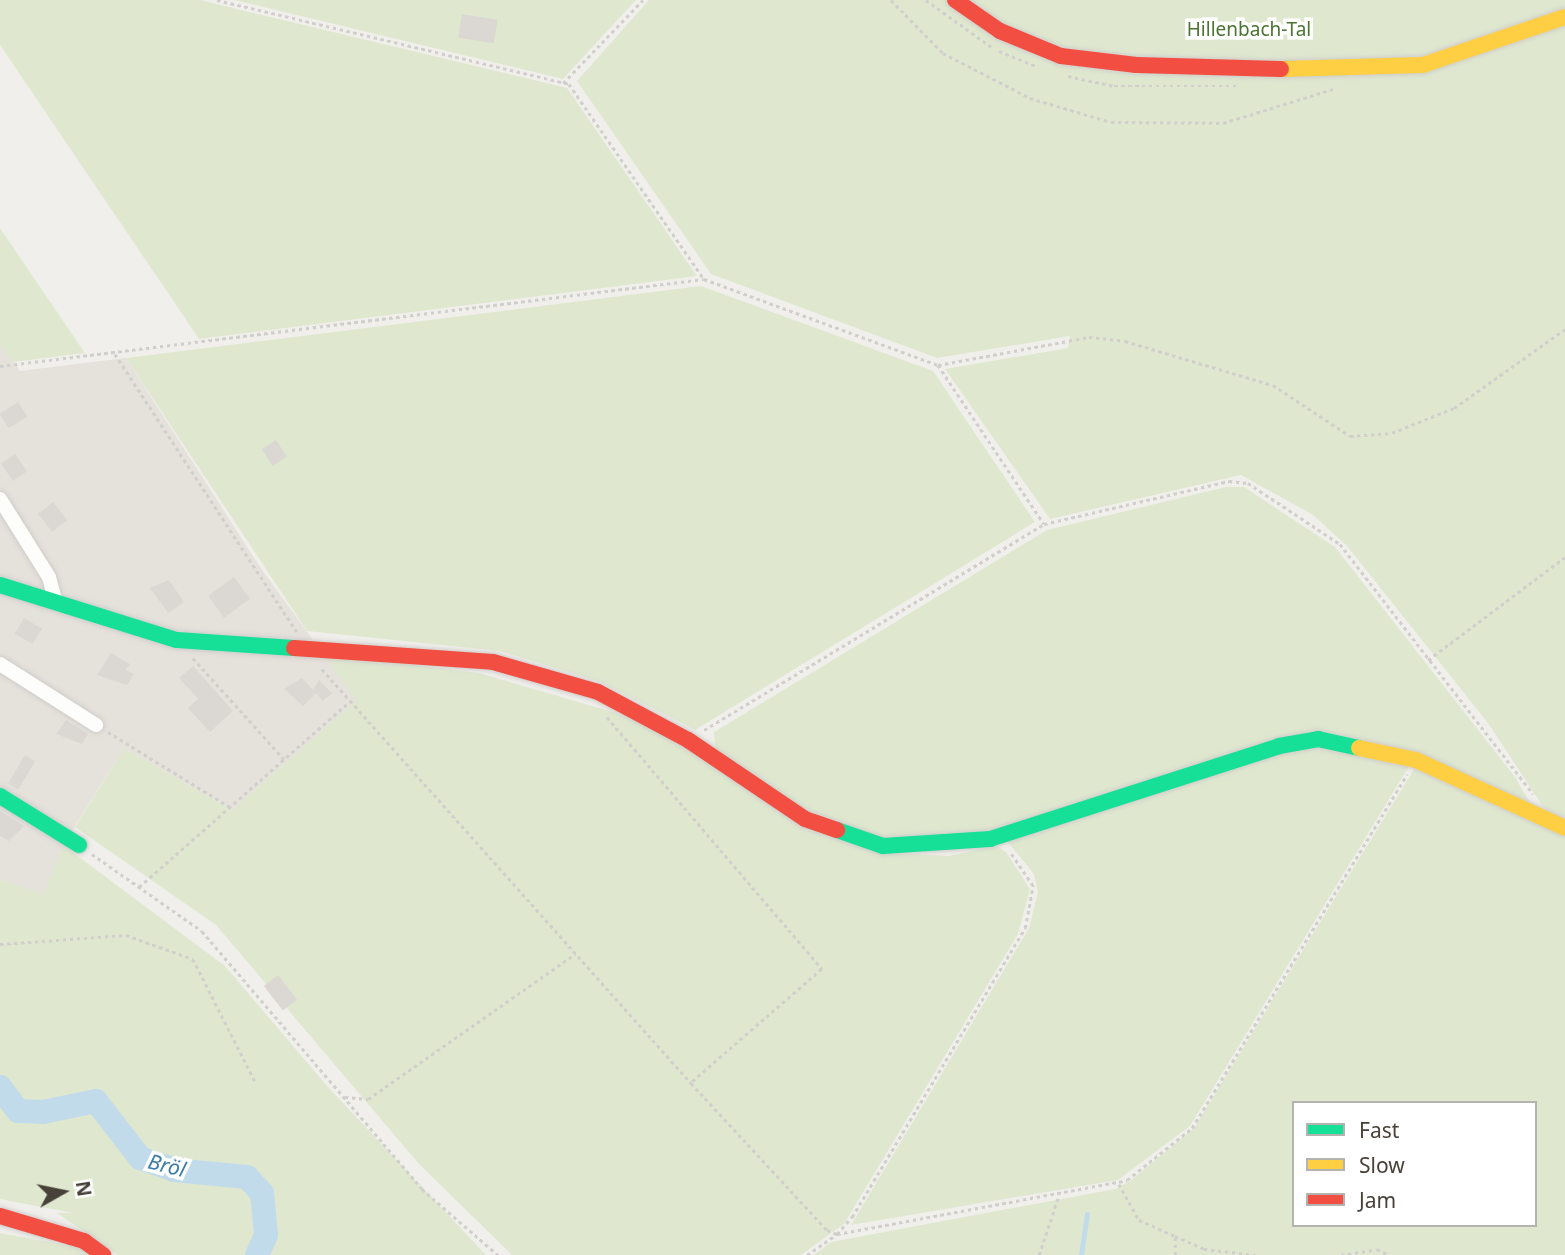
<!DOCTYPE html>
<html>
<head>
<meta charset="utf-8">
<style>
  body { margin:0 }
  #map { position:relative; width:1565px; height:1255px; overflow:hidden; background:#f1efec; font-family:"Noto Sans",sans-serif }
  div>[style] { position:absolute }
  [style*='--x'] { left:calc(var(--x)*1px); top:calc(var(--y)*1px); width:calc(var(--w)*1px); rotate:calc(var(--a)*1deg) }
  .residential>* { inset:0; background:#e5e1db }
  .green>* { inset:0; background:#dfe8cf }
  .stream>* { height:4.5px; margin:-2.25px; padding:0 2.25px; transform-origin:2.25px; border-radius:2.25px; background:#c1dbeb }
  .river>* { height:24px; margin:-12px; padding:0 12px; transform-origin:12px; border-radius:12px; background:#c1dbeb }
  .building>* { inset:0; background:#dbd8d4; transform-origin:0 0 }
  .path>* { height:2.5px; margin-top:-1.25px; transform-origin:0; background:repeating-linear-gradient(90deg,#d1cfcc 0 3.5px,transparent 0 7px) }
  .roads { filter:drop-shadow(0 0 2px #cfcdca) drop-shadow(0 0 2px #cfcdca) }
  .street>* { height:14px; margin:-7px; padding:0 7px; transform-origin:7px; border-radius:7px; background:#fdfdfc }
  .fast>* { height:16px; margin:-8px; padding:0 8px; transform-origin:8px; border-radius:8px; background:#16e098 }
  .slow>* { height:16px; margin:-8px; padding:0 8px; transform-origin:8px; border-radius:8px; background:#ffcf43 }
  .jam>* { height:16px; margin:-8px; padding:0 8px; transform-origin:8px; border-radius:8px; background:#f24e42 }
  span { translate:-50% -50%; white-space:nowrap; text-align:center; line-height:1.15; -webkit-text-stroke:7px #fff; paint-order:stroke }
  .park-label { font-size:19px; color:#4b7331 }
  .water-label { font-size:21px; color:#3c7ca9; font-style:italic }
  .legend { position:absolute; left:1292px; top:1101px; width:245px; height:126px; box-sizing:border-box; background:#fff; border:2px solid #b5b3b0; margin:0; padding:9px 12px; list-style:none; font-size:21px; color:#474139 }
  .legend li { display:flex; align-items:center; gap:14px; height:35px }
  .legend b { width:35px; border:2px solid #b5b3b0 }
  .north { position:absolute; left:28px; top:1157px; width:70px; height:70px; -webkit-text-stroke:5px #fff; paint-order:stroke; rotate:81deg; font-size:19px; font-weight:700; line-height:28px; text-align:center; color:#474139 }
  .north::after { content:''; display:block; margin:auto; width:24px; height:32px; background:#474139; clip-path:polygon(50% 0,100% 100%,50% 72%,0 100%) }
</style>
</head>
<body>
<div id="map">
  <div class="residential">
    <i style="clip-path:polygon(0 343px,20px 371px,126px 358px,258px 564px,357px 701px,232px 810px,124px 748px,63px 845px,44px 895px,0 880px)"></i>
  </div>
  <div class="green">
    <i style="clip-path:polygon(0 0,200px 0,567px 88px,697px 276px,199px 339px,0 45px)"></i>
    <i style="clip-path:polygon(234px 0,636px 0,563px 79px)"></i>
    <i style="clip-path:polygon(649px 0,1565px 0,1565px 823px,1544px 808px,1488px 723px,1347px 546px,1313px 515px,1241px 475px,1050px 519px,945px 369px,1068px 348px,1070px 336px,937px 358px,711px 274px,577px 81px)"></i>
    <i style="clip-path:polygon(0 228px,85px 353px,13px 362px,0 343px)"></i>
    <i style="clip-path:polygon(701px 286px,933px 371px,1035px 522px,695px 730px,601px 682px,500px 651px,307px 631px,126px 358px)"></i>
    <i style="clip-path:polygon(1226px 487px,1244px 487px,1335px 547px,1515px 777px,1535px 812px,1337px 733px,947px 842px,881px 839px,781px 800px,715px 748px,714px 732px,1047px 530px)"></i>
    <i style="clip-path:polygon(323px 654px,479px 673px,637px 719px,894px 853px,948px 856px,997px 846px,1006px 852px,1030px 889px,1018px 934px,844px 1224px,801px 1255px,512px 1255px,419px 1164px,216px 925px,75px 827px,124px 748px,232px 810px,356px 701px)"></i>
    <i style="clip-path:polygon(1335px 746px,1411px 763px,1190px 1126px,1118px 1180px,851px 1225px,1029px 928px,1038px 892px,1034px 874px,1007px 841px,1278px 753px)"></i>
    <i style="clip-path:polygon(evenodd,1416px 766px,1565px 835px,1565px 1255px,814px 1255px,831px 1242px,1115px 1189px,1130px 1181px,1194px 1128px,1416px 766px,1294px 1103px,1535px 1103px,1535px 1225px,1294px 1225px,1294px 1103px)"></i>
    <i style="clip-path:polygon(63px 845px,225px 966px,328px 1087px,486px 1255px,118px 1255px,57px 1213px,73px 1213px,0 1199px,0 880px,44px 894px)"></i>
    <i style="clip-path:polygon(0 1233px,81px 1248px,88px 1255px,0 1255px)"></i>
  </div>
  <div class="stream">
    <i style="--x:1081;--y:1255;--w:41;--a:-81.7"></i>
  </div>
  <div class="river">
    <i style="--x:0;--y:1087;--w:30;--a:53"></i>
    <i style="--x:18;--y:1111;--w:25;--a:2"></i>
    <i style="--x:43;--y:1112;--w:54;--a:-11.7"></i>
    <i style="--x:96;--y:1101;--w:72;--a:52.3"></i>
    <i style="--x:140;--y:1158;--w:36;--a:19"></i>
    <i style="--x:174;--y:1170;--w:73;--a:5.5"></i>
    <i style="--x:247;--y:1177;--w:22;--a:47"></i>
    <i style="--x:262;--y:1193;--w:42;--a:84.6"></i>
    <i style="--x:266;--y:1235;--w:22;--a:114"></i>
  </div>
  <div class="building">
    <i style="left:462px;top:14px;width:36px;height:24px;rotate:9deg"></i>
    <i style="left:18px;top:402px;width:17px;height:22px;rotate:57deg"></i>
    <i style="left:276px;top:440px;width:20px;height:17px;rotate:57deg"></i>
    <i style="left:15px;top:454px;width:21px;height:17px;rotate:55deg"></i>
    <i style="left:53px;top:502px;width:23px;height:19px;rotate:52deg"></i>
    <i style="left:234px;top:577px;width:27px;height:32px;rotate:54deg"></i>
    <i style="clip-path:polygon(169px 580px,184px 602px,168px 613px,150px 588px)"></i>
    <i style="left:24px;top:618px;width:21px;height:18px;rotate:31deg"></i>
    <i style="clip-path:polygon(111px 653px,130px 664px,126px 670px,134px 674px,127px 685px,97px 675px)"></i>
    <i style="clip-path:polygon(193px 666px,233px 711px,210px 732px,188px 708px,198px 699px,179px 678px)"></i>
    <i style="clip-path:polygon(302px 678px,313px 690px,319px 680px,332px 693px,323px 701px,316px 693px,303px 706px,284px 689px)"></i>
    <i style="clip-path:polygon(66px 720px,88px 734px,82px 744px,56px 734px)"></i>
    <i style="left:25px;top:755px;width:12px;height:33px;rotate:31deg"></i>
    <i style="clip-path:polygon(0 811px,24px 826px,9px 841px,0 836px)"></i>
    <i style="left:278px;top:975px;width:31px;height:18px;rotate:52deg"></i>
  </div>
  <div class="path">
    <i style="--x:217;--y:0;--w:362;--a:13.4"></i>
    <i style="--x:569;--y:84;--w:237;--a:55.3"></i>
    <i style="--x:891;--y:0;--w:74;--a:45.5"></i>
    <i style="--x:943;--y:53;--w:98;--a:27.3"></i>
    <i style="--x:1030;--y:98;--w:84;--a:16.5"></i>
    <i style="--x:1111;--y:122;--w:112;--a:0.5"></i>
    <i style="--x:1223;--y:123;--w:115;--a:-17.2"></i>
    <i style="--x:926;--y:0;--w:82;--a:35.6"></i>
    <i style="--x:999;--y:51;--w:42;--a:22.3"></i>
    <i style="--x:1068;--y:76;--w:47;--a:12.3"></i>
    <i style="--x:1114;--y:86;--w:124;--a:0"></i>
    <i style="--x:563;--y:83;--w:115;--a:-46.1"></i>
    <i style="--x:115;--y:354;--w:332;--a:56.8"></i>
    <i style="--x:938;--y:365;--w:191;--a:56.3"></i>
    <i style="--x:0;--y:366;--w:709;--a:-7.04"></i>
    <i style="--x:704;--y:279;--w:249;--a:20.2"></i>
    <i style="--x:938;--y:365;--w:154;--a:-10.5"></i>
    <i style="--x:1089;--y:337;--w:36;--a:6"></i>
    <i style="--x:1125;--y:341;--w:154;--a:16.6"></i>
    <i style="--x:1273;--y:385;--w:92;--a:33.5"></i>
    <i style="--x:1350;--y:436;--w:42;--a:-4.1"></i>
    <i style="--x:1392;--y:433;--w:67;--a:-22"></i>
    <i style="--x:1454;--y:408;--w:136;--a:-35.4"></i>
    <i style="--x:193;--y:658;--w:136;--a:48"></i>
    <i style="--x:1428;--y:660;--w:171;--a:-36.9"></i>
    <i style="--x:322;--y:669;--w:555;--a:48.29"></i>
    <i style="--x:691;--y:1083;--w:200;--a:47.2"></i>
    <i style="--x:827;--y:1230;--w:11;--a:22"></i>
    <i style="--x:837;--y:1234;--w:23;--a:-49"></i>
    <i style="--x:852;--y:1217;--w:337;--a:-59.1"></i>
    <i style="--x:1025;--y:928;--w:43;--a:-79.2"></i>
    <i style="--x:1033;--y:886;--w:42;--a:-124.4"></i>
    <i style="--x:607;--y:717;--w:331;--a:49.5"></i>
    <i style="--x:822;--y:969;--w:174;--a:139"></i>
    <i style="--x:704;--y:730;--w:398;--a:-31.2"></i>
    <i style="--x:1044;--y:524;--w:190;--a:-13.1"></i>
    <i style="--x:1229;--y:481;--w:19;--a:6"></i>
    <i style="--x:1248;--y:483;--w:110;--a:33.5"></i>
    <i style="--x:1340;--y:544;--w:316;--a:52.3"></i>
    <i style="--x:108;--y:732;--w:143;--a:31.6"></i>
    <i style="--x:92;--y:854;--w:134;--a:35"></i>
    <i style="--x:202;--y:931;--w:339;--a:49.5"></i>
    <i style="--x:422;--y:1189;--w:101;--a:41"></i>
    <i style="--x:139;--y:887;--w:280;--a:-41.4"></i>
    <i style="--x:0;--y:944;--w:126;--a:-4.1"></i>
    <i style="--x:126;--y:935;--w:71;--a:19.7"></i>
    <i style="--x:193;--y:959;--w:137;--a:63.1"></i>
    <i style="--x:345;--y:1097;--w:23;--a:5"></i>
    <i style="--x:368;--y:1099;--w:253;--a:-35"></i>
    <i style="--x:1119;--y:1184;--w:41;--a:60.9"></i>
    <i style="--x:1139;--y:1220;--w:39;--a:24"></i>
    <i style="--x:807;--y:1255;--w:37;--a:-35"></i>
    <i style="--x:837;--y:1234;--w:295;--a:-10.5"></i>
    <i style="--x:1127;--y:1180;--w:83;--a:-38.7"></i>
    <i style="--x:1192;--y:1128;--w:414;--a:-58.7"></i>
    <i style="--x:1039;--y:1255;--w:63;--a:-71.6"></i>
    <i style="--x:1175;--y:1255;--w:19;--a:-90"></i>
    <i style="--x:1175;--y:1236;--w:32;--a:24"></i>
    <i style="--x:1204;--y:1249;--w:52;--a:6.6"></i>
    <i style="--x:1341;--y:1255;--w:36;--a:-9"></i>
    <i style="--x:1377;--y:1249;--w:13;--a:27"></i>
  </div>
  <div class="roads">
    <div class="street">
      <i style="--x:0;--y:499;--w:92;--a:57.9"></i>
      <i style="--x:49;--y:577;--w:27;--a:75"></i>
      <i style="--x:0;--y:664;--w:114;--a:32.4"></i>
    </div>
    <div class="fast">
      <i style="--x:0;--y:585;--w:185;--a:17.3"></i>
      <i style="--x:177;--y:640;--w:117;--a:3.9"></i>
      <i style="--x:0;--y:796;--w:93;--a:31.8"></i>
      <i style="--x:837;--y:830;--w:49;--a:19.2"></i>
      <i style="--x:883;--y:846;--w:107;--a:-3.7"></i>
      <i style="--x:990;--y:839;--w:304;--a:-17.8"></i>
      <i style="--x:1279;--y:746;--w:40;--a:-10"></i>
      <i style="--x:1318;--y:739;--w:42;--a:12.4"></i>
    </div>
    <div class="slow">
      <i style="--x:1281;--y:69;--w:142;--a:-1.6"></i>
      <i style="--x:1423;--y:65;--w:150;--a:-18.7"></i>
      <i style="--x:1359;--y:748;--w:58;--a:11.9"></i>
      <i style="--x:1416;--y:760;--w:164;--a:24.5"></i>
    </div>
    <div class="jam">
      <i style="--x:955;--y:0;--w:55;--a:34.6"></i>
      <i style="--x:1000;--y:31;--w:66;--a:22.3"></i>
      <i style="--x:1061;--y:56;--w:76;--a:6.8"></i>
      <i style="--x:1136;--y:65;--w:145;--a:1.6"></i>
      <i style="--x:294;--y:648;--w:199;--a:4"></i>
      <i style="--x:493;--y:662;--w:109;--a:15.9"></i>
      <i style="--x:598;--y:692;--w:102;--a:28.1"></i>
      <i style="--x:688;--y:740;--w:141;--a:34"></i>
      <i style="--x:805;--y:819;--w:34;--a:19"></i>
      <i style="--x:0;--y:1216;--w:88;--a:16.6"></i>
      <i style="--x:84;--y:1241;--w:24;--a:36"></i>
    </div>
  </div>
  <div class="park-label">
    <span style="left:1249px;top:30px">Hillenbach-Tal</span>
  </div>
  <div class="water-label">
    <span style="left:167px;top:1165px;rotate:14deg">Bröl</span>
  </div>
  <ul class="legend">
  <li><b style="height:9px;background:#16e098"></b>Fast</li>
  <li><b style="height:9px;background:#ffcf43"></b>Slow</li>
  <li><b style="height:9px;background:#f24e42"></b>Jam</li>
  </ul>
  <div class="north">N</div>
</div>
</body>
</html>
